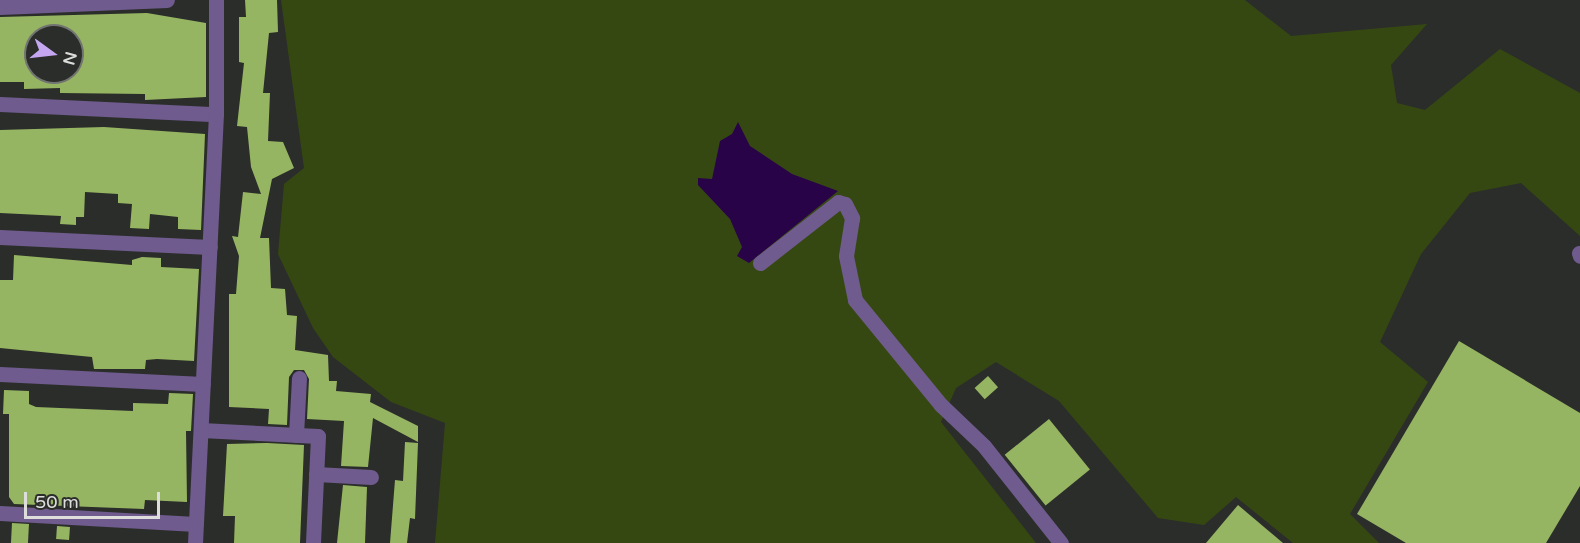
<!DOCTYPE html>
<html>
<head>
<meta charset="utf-8">
<style>
  body { margin:0 }
  #map { position:relative; width:1580px; height:543px; overflow:hidden; background:#2b2d2a; font-family:"Varela Round",sans-serif }
  div>[style] { position:absolute }
  [style*='--x'] { left:calc(var(--x)*1px); top:calc(var(--y)*1px); width:calc(var(--w)*1px); rotate:calc(var(--a)*1deg) }
  .green>* { inset:0; background:#364812 }
  .water>* { inset:0; background:#290348 }
  .building>* { inset:0; background:#96b562; transform-origin:0 0 }
  .minor>* { height:15px; margin:-7.5px; padding:0 7.5px; transform-origin:7.5px; border-radius:7.5px; background:#6f5b8d }
  span { translate:-50% -50%; white-space:nowrap; text-align:center; line-height:1.15; -webkit-text-stroke:6px #2b2d2a; paint-order:stroke }
  .north { position:absolute; left:24px; top:24px; width:60px; height:60px; box-sizing:border-box; background:#2b2d2a; border:2px solid #727471; border-radius:50%; rotate:105deg; font-size:16px; font-weight:700; line-height:24px; text-align:center; color:#dddedc }
  .north::after { content:''; display:block; margin:auto; width:21px; height:27px; background:#c5a7f1; clip-path:polygon(50% 0,100% 100%,50% 72%,0 100%) }
  .scale { position:absolute; left:24px; top:492px; width:136px; height:27px; box-sizing:border-box; border:3px solid #dddedc; border-top:0; padding-left:8px; font-size:18px; line-height:21px; white-space:nowrap; color:#dddedc; -webkit-text-stroke:4px #2b2d2a; paint-order:stroke }
</style>
</head>
<body>
<div id="map">
  <div class="green">
    <i style="clip-path:polygon(281px 0,1245px 0,1291px 36px,1427px 24px,1391px 65px,1397px 103px,1425px 110px,1500px 49px,1580px 93px,1580px 236px,1521px 183px,1470px 193px,1421px 254px,1380px 342px,1428px 382px,1350px 514px,1379px 543px,1293px 543px,1236px 497px,1204px 525px,1158px 518px,1059px 401px,996px 362px,956px 388px,941px 422px,1036px 543px,435px 543px,445px 423px,391px 402px,333px 357px,313px 328px,278px 254px,284px 184px,304px 168px)"></i>
  </div>
  <div class="water">
    <i style="clip-path:polygon(738px 122px,750px 146px,792px 174px,838px 191px,749px 263px,737px 256px,742px 247px,730px 219px,698px 185px,698px 178px,712px 179px,720px 141px,732px 134px)"></i>
  </div>
  <div class="building">
    <i style="clip-path:polygon(245px 0,277px 0,278px 32px,269px 33px,263px 93px,270px 93px,268px 141px,283px 142px,294px 168px,272px 179px,260px 238px,269px 238px,271px 288px,285px 289px,287px 315px,297px 316px,295px 350px,328px 355px,329px 381px,337px 381px,336px 391px,371px 394px,370px 402px,418px 426px,418px 442px,373px 418px,368px 467px,341px 466px,344px 421px,307px 419px,309px 379px,304px 370px,294px 370px,289px 377px,287px 425px,268px 424px,269px 409px,229px 407px,229px 294px,236px 294px,239px 256px,232px 236px,238px 237px,243px 192px,261px 194px,251px 167px,247px 127px,237px 126px,244px 63px,239px 62px,239px 17px,246px 17px)"></i>
    <i style="clip-path:polygon(evenodd,147px 13px,206px 23px,206px 97px,145px 100px,145px 94px,60px 93px,60px 88px,24px 89px,24px 82px,0 82px,0 17px,147px 13px,36px 36px,72px 36px,72px 72px,36px 72px,36px 36px)"></i>
    <i style="clip-path:polygon(104px 127px,205px 134px,201px 230px,178px 229px,178px 217px,150px 214px,149px 229px,130px 228px,132px 204px,118px 203px,118px 194px,85px 192px,84px 217px,76px 217px,76px 225px,60px 224px,61px 216px,0 213px,0 130px)"></i>
    <i style="clip-path:polygon(14px 255px,132px 265px,132px 260px,142px 257px,161px 258px,161px 267px,199px 269px,194px 361px,157px 359px,146px 360px,145px 369px,94px 369px,92px 357px,0 348px,0 280px,13px 280px)"></i>
    <i style="clip-path:polygon(1459px 341px,1580px 413px,1580px 486px,1546px 543px,1406px 543px,1357px 514px)"></i>
    <i style="left:988px;top:376px;width:15px;height:18px;rotate:48deg"></i>
    <i style="clip-path:polygon(4px 390px,29px 391px,29px 404px,36px 407px,133px 411px,133px 403px,168px 404px,169px 393px,193px 394px,191px 431px,186px 431px,187px 502px,145px 500px,144px 509px,14px 504px,9px 497px,9px 414px,3px 414px)"></i>
    <i style="left:1049px;top:419px;width:65px;height:57px;rotate:51deg"></i>
    <i style="clip-path:polygon(405px 442px,418px 443px,415px 519px,410px 518px,407px 543px,390px 543px,395px 480px,403px 481px)"></i>
    <i style="clip-path:polygon(267px 443px,304px 445px,300px 543px,234px 543px,235px 516px,223px 516px,227px 444px)"></i>
    <i style="clip-path:polygon(343px 485px,367px 487px,365px 543px,337px 543px)"></i>
    <i style="clip-path:polygon(1238px 505px,1283px 543px,1206px 543px)"></i>
    <i style="left:12px;top:523px;width:17px;height:20px;rotate:3deg"></i>
    <i style="left:57px;top:526px;width:13px;height:13px;rotate:4deg"></i>
  </div>
  <div class="minor">
    <i style="--x:0;--y:7;--w:167;--a:-2.4"></i>
    <i style="--x:0;--y:104;--w:216;--a:2.7"></i>
    <i style="--x:0;--y:237;--w:210;--a:2.7"></i>
    <i style="--x:1579;--y:253;--w:3;--a:72"></i>
    <i style="--x:760;--y:263;--w:99;--a:-38"></i>
    <i style="--x:838;--y:202;--w:7;--a:16"></i>
    <i style="--x:845;--y:204;--w:16;--a:63"></i>
    <i style="--x:852;--y:218;--w:38;--a:99"></i>
    <i style="--x:846;--y:256;--w:45;--a:78.4"></i>
    <i style="--x:855;--y:300;--w:136;--a:50.7"></i>
    <i style="--x:941;--y:405;--w:59;--a:43.6"></i>
    <i style="--x:984;--y:446;--w:124;--a:51.6"></i>
    <i style="--x:0;--y:374;--w:203;--a:2.8"></i>
    <i style="--x:201;--y:430;--w:117;--a:2.9"></i>
    <i style="--x:318;--y:436;--w:107;--a:92.7"></i>
    <i style="--x:296;--y:435;--w:57;--a:-87"></i>
    <i style="--x:316;--y:474;--w:55;--a:3.1"></i>
    <i style="--x:0;--y:513;--w:196;--a:3.2"></i>
    <i style="--x:195;--y:543;--w:430;--a:-87.2"></i>
    <i style="--x:216;--y:114;--w:114;--a:-90"></i>
  </div>
  <div class="north">N</div>
  <div class="scale">50 m</div>
</div>
</body>
</html>
